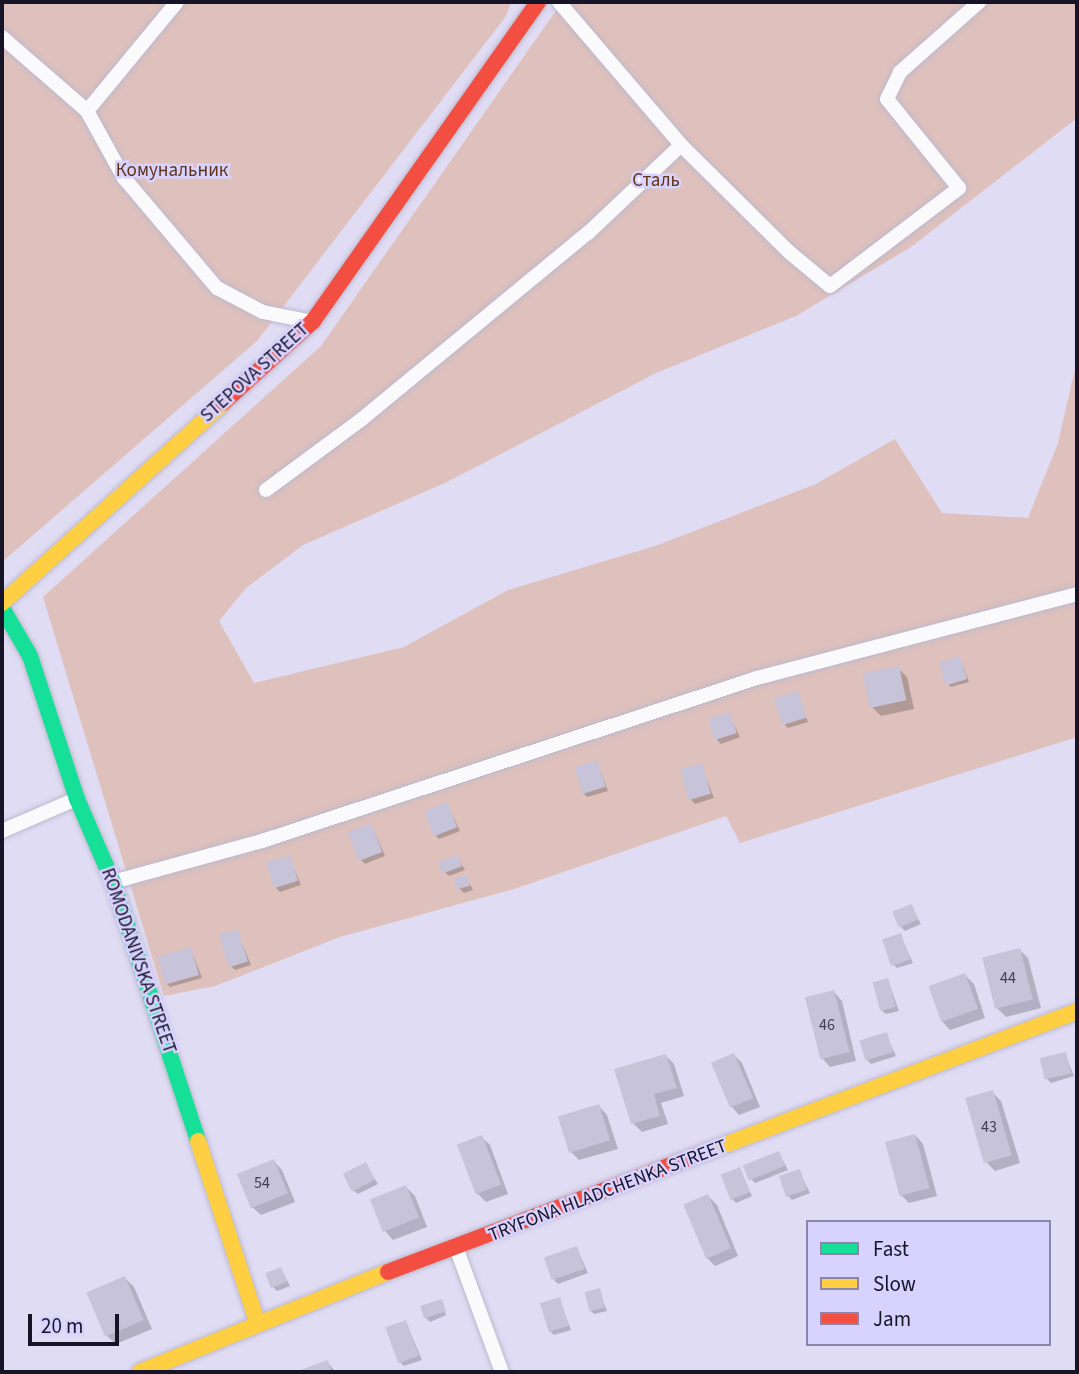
<!DOCTYPE html>
<html>
<head>
<meta charset="utf-8">
<style>
  body { margin:0 }
  #map { position:relative; width:1079px; height:1374px; overflow:hidden; background:#e0dcf4; font-family:"Source Sans 3",sans-serif }
  div>[style] { position:absolute }
  [style*='--x'] { left:calc(var(--x)*1px); top:calc(var(--y)*1px); width:calc(var(--w)*1px); rotate:calc(var(--a)*1deg) }
  .green>* { inset:0; background:#dec0bc }
  .shadow>* { inset:0; background:#0003 }
  .building>* { inset:0; background:#c7c3d8; transform-origin:0 0 }
  .roads { filter:drop-shadow(0 0 2px #bcb9cd) drop-shadow(0 0 2px #bcb9cd) }
  .lane>* { height:14px; margin:-7px; padding:0 7px; transform-origin:7px; border-radius:7px; background:#fafafd }
  .fast>* { height:16px; margin:-8px; padding:0 8px; transform-origin:8px; border-radius:8px; background:#16e098 }
  .slow>* { height:16px; margin:-8px; padding:0 8px; transform-origin:8px; border-radius:8px; background:#ffcf43 }
  .jam>* { height:16px; margin:-8px; padding:0 8px; transform-origin:8px; border-radius:8px; background:#f24e42 }
  span { translate:-50% -50%; white-space:nowrap; text-align:center; line-height:1.15; -webkit-text-stroke:5px #d8d2ff; paint-order:stroke }
  .number-label { font-size:16px; color:#444053 }
  .number-label span { -webkit-text-stroke-width:0 }
  .park-label { font-size:19px; color:#603418 }
  .street-label { font-size:19px; color:#181427 }
  .frame { position:absolute; inset:0; border:4px solid #181427; pointer-events:none }
  .legend { position:absolute; left:806px; top:1220px; width:245px; height:126px; box-sizing:border-box; background:#d8d2ff; border:2px solid #8b86a9; margin:0; padding:9px 12px; list-style:none; font-size:21px; color:#181427 }
  .legend li { display:flex; align-items:center; gap:14px; height:35px }
  .legend b { width:35px; border:2px solid #8b86a9 }
  .scale { position:absolute; left:28px; top:1314px; width:91px; height:32px; box-sizing:border-box; border:4px solid #181427; border-top:0; padding-left:9px; font-size:21px; line-height:24px; white-space:nowrap; color:#181427; -webkit-text-stroke:5px #d8d2ff; paint-order:stroke }
</style>
</head>
<body>
<div id="map">
  <div class="green">
    <i style="clip-path:polygon(2px 2px,511px 2px,506px 16px,257px 341px,2px 562px)"></i>
    <i style="clip-path:polygon(562px 2px,1077px 2px,1077px 118px,911px 247px,796px 316px,656px 373px,447px 482px,303px 545px,246px 588px,219px 621px,254px 683px,404px 647px,508px 590px,658px 545px,816px 484px,895px 439px,942px 513px,1028px 518px,1058px 443px,1077px 360px,1077px 737px,740px 843px,726px 816px,517px 888px,340px 937px,215px 986px,164px 996px,43px 597px,321px 346px)"></i>
  </div>
  <div class="shadow">
    <i style="clip-path:polygon(960px 658px,969px 682px,951px 687px,947px 683px)"></i>
    <i style="clip-path:polygon(898px 668px,907px 677px,914px 709px,881px 716px,872px 707px)"></i>
    <i style="clip-path:polygon(797px 693px,808px 722px,788px 728px,784px 724px)"></i>
    <i style="clip-path:polygon(729px 714px,740px 737px,721px 744px,717px 740px)"></i>
    <i style="clip-path:polygon(597px 762px,608px 791px,587px 797px,583px 793px)"></i>
    <i style="clip-path:polygon(701px 765px,714px 798px,695px 804px,691px 800px)"></i>
    <i style="clip-path:polygon(447px 804px,460px 831px,439px 839px,435px 835px)"></i>
    <i style="clip-path:polygon(371px 825px,385px 856px,365px 864px,361px 860px)"></i>
    <i style="clip-path:polygon(289px 857px,301px 885px,280px 892px,276px 888px)"></i>
    <i style="clip-path:polygon(458px 858px,465px 870px,449px 876px,445px 872px)"></i>
    <i style="clip-path:polygon(466px 877px,473px 890px,464px 893px,460px 889px)"></i>
    <i style="clip-path:polygon(911px 906px,921px 924px,905px 931px,901px 927px)"></i>
    <i style="clip-path:polygon(237px 931px,251px 965px,235px 970px,231px 966px)"></i>
    <i style="clip-path:polygon(900px 935px,913px 963px,897px 968px,893px 964px)"></i>
    <i style="clip-path:polygon(191px 949px,202px 978px,170px 987px,166px 983px)"></i>
    <i style="clip-path:polygon(1019px 949px,1028px 958px,1041px 1008px,1006px 1017px,997px 1008px)"></i>
    <i style="clip-path:polygon(965px 975px,974px 984px,985px 1018px,950px 1030px,942px 1021px)"></i>
    <i style="clip-path:polygon(888px 980px,899px 1011px,886px 1014px,882px 1011px)"></i>
    <i style="clip-path:polygon(834px 992px,842px 1001px,856px 1061px,830px 1067px,822px 1058px)"></i>
    <i style="clip-path:polygon(886px 1034px,896px 1056px,871px 1064px,867px 1060px)"></i>
    <i style="clip-path:polygon(1065px 1054px,1074px 1076px,1051px 1083px,1047px 1079px)"></i>
    <i style="clip-path:polygon(734px 1055px,742px 1063px,760px 1107px,739px 1115px,731px 1106px,713px 1063px)"></i>
    <i style="clip-path:polygon(666px 1056px,674px 1064px,684px 1096px,661px 1103px,668px 1124px,642px 1132px,633px 1123px)"></i>
    <i style="clip-path:polygon(992px 1092px,1001px 1101px,1020px 1163px,995px 1171px,986px 1162px)"></i>
    <i style="clip-path:polygon(599px 1106px,607px 1115px,618px 1149px,579px 1160px,571px 1152px)"></i>
    <i style="clip-path:polygon(915px 1135px,923px 1144px,937px 1196px,909px 1203px,901px 1195px)"></i>
    <i style="clip-path:polygon(481px 1137px,490px 1145px,508px 1194px,486px 1202px,477px 1193px)"></i>
    <i style="clip-path:polygon(779px 1153px,788px 1170px,755px 1183px,751px 1179px)"></i>
    <i style="clip-path:polygon(274px 1161px,282px 1170px,295px 1202px,261px 1215px,252px 1207px)"></i>
    <i style="clip-path:polygon(365px 1164px,378px 1184px,358px 1194px,354px 1191px)"></i>
    <i style="clip-path:polygon(739px 1169px,752px 1196px,736px 1203px,732px 1199px)"></i>
    <i style="clip-path:polygon(799px 1171px,810px 1193px,792px 1200px,788px 1196px)"></i>
    <i style="clip-path:polygon(406px 1187px,415px 1196px,427px 1227px,393px 1240px,385px 1231px)"></i>
    <i style="clip-path:polygon(708px 1196px,717px 1205px,738px 1256px,715px 1266px,706px 1257px)"></i>
    <i style="clip-path:polygon(577px 1248px,588px 1273px,558px 1284px,554px 1280px)"></i>
    <i style="clip-path:polygon(281px 1269px,290px 1286px,277px 1291px,273px 1287px)"></i>
    <i style="clip-path:polygon(125px 1278px,134px 1287px,152px 1329px,116px 1344px,107px 1336px)"></i>
    <i style="clip-path:polygon(599px 1290px,607px 1311px,594px 1314px,590px 1310px)"></i>
    <i style="clip-path:polygon(559px 1299px,571px 1330px,554px 1335px,550px 1331px)"></i>
    <i style="clip-path:polygon(441px 1303px,446px 1315px,430px 1322px,426px 1318px)"></i>
    <i style="clip-path:polygon(406px 1322px,422px 1360px,404px 1366px,400px 1362px)"></i>
    <i style="clip-path:polygon(327px 1362px,336px 1372px,299px 1372px)"></i>
  </div>
  <div class="building">
    <i style="left:960px;top:656px;width:24px;height:22px;rotate:73deg"></i>
    <i style="left:899px;top:666px;width:35px;height:37px;rotate:78deg"></i>
    <i style="left:798px;top:691px;width:28px;height:25px;rotate:73deg"></i>
    <i style="left:730px;top:712px;width:22px;height:23px;rotate:72deg"></i>
    <i style="left:597px;top:760px;width:28px;height:24px;rotate:72deg"></i>
    <i style="left:702px;top:763px;width:32px;height:23px;rotate:74deg"></i>
    <i style="left:447px;top:802px;width:27px;height:25px;rotate:68deg"></i>
    <i style="left:371px;top:823px;width:31px;height:25px;rotate:69deg"></i>
    <i style="left:290px;top:855px;width:27px;height:25px;rotate:73deg"></i>
    <i style="left:458px;top:855px;width:12px;height:21px;rotate:70deg"></i>
    <i style="left:467px;top:875px;width:11px;height:14px;rotate:75deg"></i>
    <i style="left:912px;top:904px;width:17px;height:21px;rotate:69deg"></i>
    <i style="left:238px;top:929px;width:34px;height:20px;rotate:73deg"></i>
    <i style="left:901px;top:933px;width:28px;height:20px;rotate:71deg"></i>
    <i style="left:191px;top:947px;width:29px;height:35px;rotate:74deg"></i>
    <i style="left:1020px;top:948px;width:53px;height:39px;rotate:76deg"></i>
    <i style="left:965px;top:973px;width:38px;height:39px;rotate:70deg"></i>
    <i style="left:888px;top:978px;width:30px;height:16px;rotate:75deg"></i>
    <i style="left:834px;top:990px;width:64px;height:30px;rotate:76deg"></i>
    <i style="left:887px;top:1032px;width:21px;height:29px;rotate:73deg"></i>
    <i style="left:1066px;top:1052px;width:22px;height:27px;rotate:77deg"></i>
    <i style="left:734px;top:1053px;width:49px;height:25px;rotate:67deg"></i>
    <i style="clip-path:polygon(666px 1054px,677px 1088px,654px 1094px,660px 1116px,631px 1124px,614px 1069px)"></i>
    <i style="left:993px;top:1090px;width:68px;height:29px;rotate:74deg"></i>
    <i style="left:599px;top:1104px;width:38px;height:43px;rotate:73deg"></i>
    <i style="left:915px;top:1134px;width:56px;height:31px;rotate:75deg"></i>
    <i style="left:482px;top:1135px;width:53px;height:27px;rotate:69deg"></i>
    <i style="left:779px;top:1151px;width:16px;height:39px;rotate:68deg"></i>
    <i style="left:274px;top:1159px;width:37px;height:40px;rotate:68deg"></i>
    <i style="left:366px;top:1162px;width:20px;height:26px;rotate:63deg"></i>
    <i style="left:740px;top:1167px;width:27px;height:21px;rotate:68deg"></i>
    <i style="left:800px;top:1169px;width:22px;height:22px;rotate:72deg"></i>
    <i style="left:406px;top:1185px;width:35px;height:39px;rotate:68deg"></i>
    <i style="left:708px;top:1194px;width:59px;height:27px;rotate:67deg"></i>
    <i style="left:577px;top:1246px;width:24px;height:35px;rotate:71deg"></i>
    <i style="left:281px;top:1267px;width:16px;height:17px;rotate:68deg"></i>
    <i style="left:125px;top:1276px;width:48px;height:42px;rotate:67deg"></i>
    <i style="left:600px;top:1288px;width:20px;height:16px;rotate:75deg"></i>
    <i style="left:560px;top:1297px;width:30px;height:21px;rotate:73deg"></i>
    <i style="left:442px;top:1299px;width:13px;height:23px;rotate:72deg"></i>
    <i style="left:406px;top:1320px;width:38px;height:22px;rotate:70deg"></i>
    <i style="clip-path:polygon(328px 1360px,332px 1372px,295px 1372px)"></i>
  </div>
  <div class="roads">
    <div class="lane">
      <i style="--x:559;--y:2;--w:188;--a:49.5"></i>
      <i style="--x:681;--y:145;--w:152;--a:44.7"></i>
      <i style="--x:789;--y:252;--w:53;--a:39.7"></i>
      <i style="--x:830;--y:286;--w:162;--a:-37.2"></i>
      <i style="--x:959;--y:188;--w:114;--a:-129"></i>
      <i style="--x:887;--y:99;--w:30;--a:-64"></i>
      <i style="--x:900;--y:72;--w:106;--a:-41.5"></i>
      <i style="--x:2;--y:37;--w:113;--a:41"></i>
      <i style="--x:87;--y:111;--w:77;--a:61.1"></i>
      <i style="--x:124;--y:178;--w:144;--a:49.8"></i>
      <i style="--x:217;--y:288;--w:52;--a:27.6"></i>
      <i style="--x:263;--y:312;--w:46;--a:11.3"></i>
      <i style="--x:87;--y:111;--w:141;--a:-50.5"></i>
      <i style="--x:266;--y:490;--w:119;--a:-36.5"></i>
      <i style="--x:362;--y:419;--w:293;--a:-39.5"></i>
      <i style="--x:588;--y:233;--w:128;--a:-43.4"></i>
      <i style="--x:2;--y:831;--w:81;--a:-23.4"></i>
      <i style="--x:113;--y:882;--w:155;--a:-15.4"></i>
      <i style="--x:262;--y:841;--w:521;--a:-18.23"></i>
      <i style="--x:757;--y:678;--w:331;--a:-14.7"></i>
      <i style="--x:457;--y:1250;--w:130;--a:69.8"></i>
    </div>
    <div class="fast">
      <i style="--x:2;--y:608;--w:56;--a:59.7"></i>
      <i style="--x:30;--y:656;--w:151;--a:71.8"></i>
      <i style="--x:77;--y:799;--w:90;--a:66.6"></i>
      <i style="--x:113;--y:882;--w:273;--a:71.8"></i>
    </div>
    <div class="slow">
      <i style="--x:2;--y:603;--w:298;--a:-42.1"></i>
      <i style="--x:198;--y:1141;--w:190;--a:71.9"></i>
      <i style="--x:701;--y:1154;--w:402;--a:-20.8"></i>
      <i style="--x:140;--y:1372;--w:267;--a:-22"></i>
    </div>
    <div class="jam">
      <i style="--x:223;--y:403;--w:122;--a:-42.3"></i>
      <i style="--x:313;--y:321;--w:390;--a:-54.8"></i>
      <i style="--x:388;--y:1272;--w:335;--a:-20.7"></i>
    </div>
  </div>
  <div class="number-label">
    <span style="left:1008px;top:978px">44</span>
    <span style="left:827px;top:1025px">46</span>
    <span style="left:989px;top:1127px">43</span>
    <span style="left:262px;top:1183px">54</span>
  </div>
  <div class="park-label">
    <span style="left:172px;top:171px">Комунальник</span>
    <span style="left:656px;top:181px">Сталь</span>
  </div>
  <div class="street-label">
    <span style="left:255px;top:373px;rotate:-42deg">STEPOVA STREET</span>
    <span style="left:138px;top:961px;rotate:71deg">ROMODANIVSKA STREET</span>
    <span style="left:608px;top:1191px;rotate:-21deg">TRYFONA HLADCHENKA STREET</span>
  </div>
  <div class="frame"></div>
  <ul class="legend">
  <li><b style="height:9px;background:#16e098"></b>Fast</li>
  <li><b style="height:9px;background:#ffcf43"></b>Slow</li>
  <li><b style="height:9px;background:#f24e42"></b>Jam</li>
  </ul>
  <div class="scale">20 m</div>
</div>
</body>
</html>
